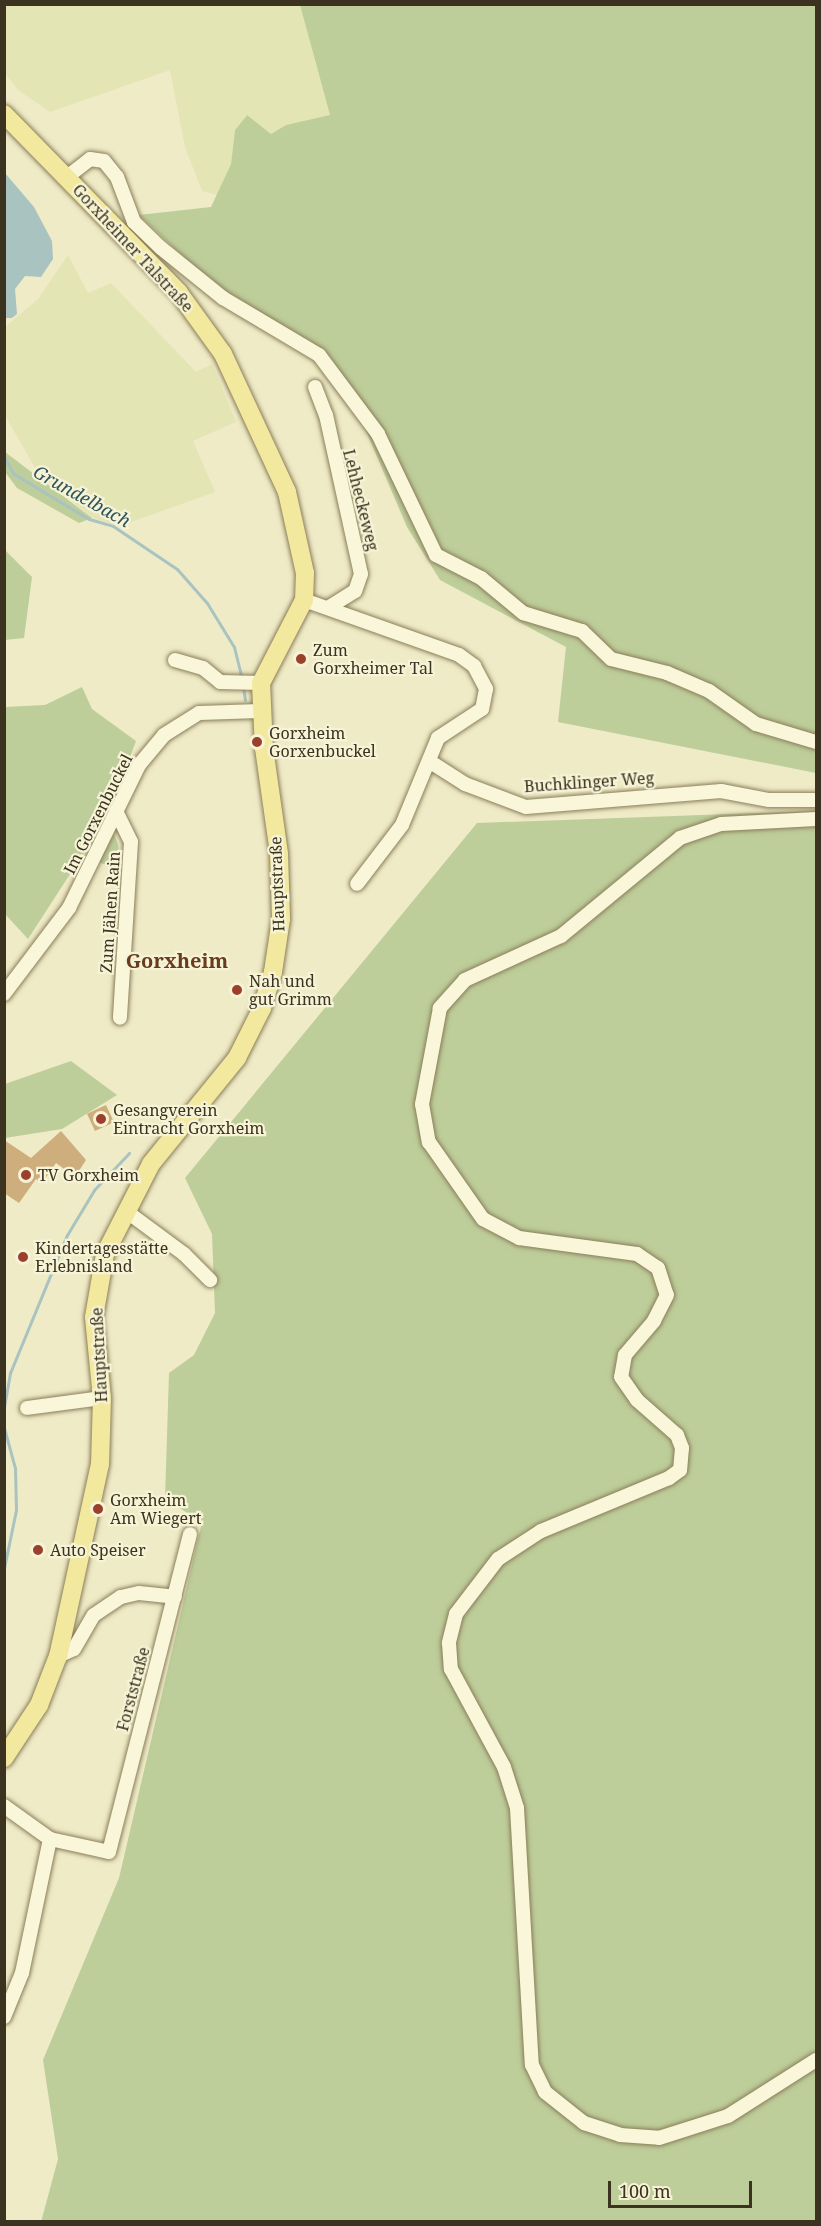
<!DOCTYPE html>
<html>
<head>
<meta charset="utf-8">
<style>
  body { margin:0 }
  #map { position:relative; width:821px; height:2226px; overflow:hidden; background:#efebc6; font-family:"Noto Serif",serif }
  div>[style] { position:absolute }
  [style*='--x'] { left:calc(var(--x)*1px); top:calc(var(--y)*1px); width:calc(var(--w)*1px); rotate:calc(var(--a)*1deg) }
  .farmland>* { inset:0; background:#e3e5b4 }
  .green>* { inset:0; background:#bdce9a }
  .water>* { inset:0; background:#a8c3c0 }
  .stream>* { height:3px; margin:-1.5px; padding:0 1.5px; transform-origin:1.5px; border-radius:1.5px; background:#a8c3c0 }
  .building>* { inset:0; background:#ceae7c; transform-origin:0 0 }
  .roads { filter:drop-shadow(0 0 2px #8b7e5b) drop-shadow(0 0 2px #8b7e5b) }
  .minor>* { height:14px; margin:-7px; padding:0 7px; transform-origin:7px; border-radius:7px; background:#f9f6da }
  .major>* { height:18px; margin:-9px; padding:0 9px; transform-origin:9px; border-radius:9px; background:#f2e99e }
  .dots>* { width:16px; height:16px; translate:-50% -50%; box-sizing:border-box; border:3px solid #f6f3d6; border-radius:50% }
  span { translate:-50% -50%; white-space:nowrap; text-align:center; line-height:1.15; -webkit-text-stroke:4.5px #f6f3d6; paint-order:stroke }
  .street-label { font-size:16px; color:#3b321f }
  .poi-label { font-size:16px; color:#3b321f }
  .left { translate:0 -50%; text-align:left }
  .water-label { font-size:18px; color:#2f555b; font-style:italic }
  .quarter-label { font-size:20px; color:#693c1e; font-weight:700 }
  .frame { position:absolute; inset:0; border:6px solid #3b321f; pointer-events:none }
  .scale { position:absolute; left:608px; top:2181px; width:144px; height:27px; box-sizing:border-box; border:3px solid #3b321f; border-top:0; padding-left:8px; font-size:18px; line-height:21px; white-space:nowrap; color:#3b321f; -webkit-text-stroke:4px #f6f3d6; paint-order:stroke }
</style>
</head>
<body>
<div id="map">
  <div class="farmland">
    <i style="clip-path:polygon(5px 5px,300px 5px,330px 115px,286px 125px,271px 134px,246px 115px,235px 130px,231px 164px,217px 195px,202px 191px,185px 147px,170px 70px,50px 112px,18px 90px,5px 73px)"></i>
    <i style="clip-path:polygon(68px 255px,88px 293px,111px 283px,196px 372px,212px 364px,236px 422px,193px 441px,215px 492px,120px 526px,92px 518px,36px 470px,5px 415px,5px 327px,38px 299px)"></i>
  </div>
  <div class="green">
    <i style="clip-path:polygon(300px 5px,816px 5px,816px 773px,558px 722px,566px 647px,440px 580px,407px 527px,363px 424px,312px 357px,220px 291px,139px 215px,211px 207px,231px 164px,235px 130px,247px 115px,271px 134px,286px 125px,330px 115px)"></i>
    <i style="clip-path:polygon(4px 452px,5px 452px,92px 518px,79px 523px,17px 488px,5px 472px)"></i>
    <i style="clip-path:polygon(4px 549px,32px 577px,24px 638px,5px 640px)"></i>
    <i style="clip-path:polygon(82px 687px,92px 709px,136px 741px,109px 814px,28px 939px,5px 914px,5px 707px,45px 705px)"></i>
    <i style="clip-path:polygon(816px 811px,816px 2221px,41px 2222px,58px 2159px,43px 2060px,119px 1878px,202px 1522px,165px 1499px,169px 1373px,194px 1355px,215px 1313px,212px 1234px,185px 1178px,477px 823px)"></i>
    <i style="clip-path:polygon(109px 834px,114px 834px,118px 844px,121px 870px,95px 861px)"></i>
    <i style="clip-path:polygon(71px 1061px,117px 1095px,62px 1129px,5px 1138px,5px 1084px)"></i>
  </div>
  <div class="water">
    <i style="clip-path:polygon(5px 173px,34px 207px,52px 241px,53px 259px,41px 277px,25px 276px,15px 289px,17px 314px,12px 318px,5px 318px)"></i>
  </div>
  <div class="stream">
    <i style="--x:4;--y:457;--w:20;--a:60"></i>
    <i style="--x:14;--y:474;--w:87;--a:31"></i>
    <i style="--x:89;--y:519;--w:25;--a:16"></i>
    <i style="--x:113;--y:526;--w:77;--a:33.9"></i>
    <i style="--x:177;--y:569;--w:45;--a:48.6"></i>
    <i style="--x:207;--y:603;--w:52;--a:58.5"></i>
    <i style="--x:234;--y:647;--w:34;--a:76"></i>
    <i style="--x:243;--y:686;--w:14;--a:82"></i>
    <i style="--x:4;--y:1407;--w:35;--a:-80"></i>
    <i style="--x:10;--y:1373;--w:149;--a:-67.6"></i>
    <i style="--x:67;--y:1235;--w:52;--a:-59"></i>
    <i style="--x:94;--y:1190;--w:51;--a:-46.6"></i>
    <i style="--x:4;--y:1428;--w:41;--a:74.6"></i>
    <i style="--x:15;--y:1468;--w:42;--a:88.6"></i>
    <i style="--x:16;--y:1510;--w:59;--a:101.7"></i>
  </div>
  <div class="building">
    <i style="left:106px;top:1105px;width:19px;height:21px;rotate:65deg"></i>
    <i style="clip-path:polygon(61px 1131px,86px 1160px,75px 1177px,56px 1163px,42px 1183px,36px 1179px,19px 1203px,4px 1193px,4px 1140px,31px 1158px)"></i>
  </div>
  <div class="roads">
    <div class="minor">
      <i style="--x:67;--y:177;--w:29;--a:-38"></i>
      <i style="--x:90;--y:159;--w:14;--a:8"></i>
      <i style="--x:104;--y:161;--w:21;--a:51"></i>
      <i style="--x:117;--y:177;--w:48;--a:69.3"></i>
      <i style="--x:134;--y:222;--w:37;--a:44"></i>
      <i style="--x:161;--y:248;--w:80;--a:38.9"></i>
      <i style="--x:223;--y:298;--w:112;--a:30.7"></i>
      <i style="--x:319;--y:355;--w:99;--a:53.2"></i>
      <i style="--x:378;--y:434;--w:134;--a:64.4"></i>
      <i style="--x:436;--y:555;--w:51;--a:27.1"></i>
      <i style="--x:481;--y:578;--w:55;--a:39.8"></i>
      <i style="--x:523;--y:613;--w:62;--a:17"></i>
      <i style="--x:582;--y:631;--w:40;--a:44"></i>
      <i style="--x:611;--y:659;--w:58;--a:14"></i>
      <i style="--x:667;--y:673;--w:46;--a:23.2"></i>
      <i style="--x:709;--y:691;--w:57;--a:35.1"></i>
      <i style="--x:756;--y:724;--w:63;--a:16.7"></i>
      <i style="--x:315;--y:387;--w:30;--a:69"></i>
      <i style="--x:326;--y:415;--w:163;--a:77.6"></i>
      <i style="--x:361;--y:574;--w:18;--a:109"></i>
      <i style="--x:355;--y:591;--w:31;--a:148"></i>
      <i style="--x:304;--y:600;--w:164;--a:19.5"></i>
      <i style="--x:459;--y:655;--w:19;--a:36"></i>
      <i style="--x:474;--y:666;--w:26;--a:62"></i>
      <i style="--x:486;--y:689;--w:20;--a:101"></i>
      <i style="--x:482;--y:709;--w:53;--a:146.6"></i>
      <i style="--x:438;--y:738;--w:94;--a:112.5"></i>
      <i style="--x:402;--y:825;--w:74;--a:127.3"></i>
      <i style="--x:175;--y:660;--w:29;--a:16"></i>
      <i style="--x:203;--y:668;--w:22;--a:39"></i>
      <i style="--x:220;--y:682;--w:41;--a:1.4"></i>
      <i style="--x:429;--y:761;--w:43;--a:32.6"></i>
      <i style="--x:465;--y:784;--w:65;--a:20.7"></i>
      <i style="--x:526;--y:807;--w:196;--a:-4.7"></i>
      <i style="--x:721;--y:791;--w:49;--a:10.6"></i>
      <i style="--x:769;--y:800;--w:47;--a:0"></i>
      <i style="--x:116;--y:811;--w:34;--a:64"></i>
      <i style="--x:131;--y:842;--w:176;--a:93.6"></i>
      <i style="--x:816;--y:819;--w:95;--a:177"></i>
      <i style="--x:721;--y:824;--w:43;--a:161.1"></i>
      <i style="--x:680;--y:838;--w:154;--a:140.5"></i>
      <i style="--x:561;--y:936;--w:106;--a:155.4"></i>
      <i style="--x:465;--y:980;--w:38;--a:132"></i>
      <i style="--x:440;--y:1008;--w:98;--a:100.6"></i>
      <i style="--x:422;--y:1104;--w:39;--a:80"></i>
      <i style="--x:429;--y:1142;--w:94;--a:55"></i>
      <i style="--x:483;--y:1219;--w:41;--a:27.8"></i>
      <i style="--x:519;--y:1238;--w:119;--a:7.7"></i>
      <i style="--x:637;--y:1254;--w:25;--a:34"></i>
      <i style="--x:658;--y:1268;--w:28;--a:72"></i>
      <i style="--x:667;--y:1295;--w:29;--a:117"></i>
      <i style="--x:654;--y:1321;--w:45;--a:130.5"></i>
      <i style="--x:625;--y:1355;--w:22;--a:100"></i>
      <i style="--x:621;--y:1377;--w:28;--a:55"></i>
      <i style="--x:637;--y:1400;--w:53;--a:41.2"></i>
      <i style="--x:677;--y:1435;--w:14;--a:69"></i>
      <i style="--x:682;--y:1448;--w:22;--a:95"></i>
      <i style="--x:680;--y:1470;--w:14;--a:144"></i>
      <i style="--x:669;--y:1478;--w:139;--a:157.5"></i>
      <i style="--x:541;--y:1531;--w:51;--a:146.9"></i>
      <i style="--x:498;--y:1559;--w:69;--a:127.4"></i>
      <i style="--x:456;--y:1614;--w:30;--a:104"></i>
      <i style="--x:449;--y:1643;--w:26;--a:86"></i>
      <i style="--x:451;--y:1669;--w:111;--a:61.6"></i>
      <i style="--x:504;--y:1767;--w:43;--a:72.4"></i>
      <i style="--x:517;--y:1808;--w:257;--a:86.7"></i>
      <i style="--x:532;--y:2065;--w:30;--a:64"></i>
      <i style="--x:545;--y:2092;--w:50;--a:38.5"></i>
      <i style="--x:584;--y:2123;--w:38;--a:18"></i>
      <i style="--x:620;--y:2135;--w:39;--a:4"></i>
      <i style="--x:659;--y:2138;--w:72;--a:-17.7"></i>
      <i style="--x:728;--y:2116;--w:104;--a:-32.5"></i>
      <i style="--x:4;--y:994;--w:108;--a:-52.9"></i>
      <i style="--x:69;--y:908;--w:159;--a:-63.9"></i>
      <i style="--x:139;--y:765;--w:39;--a:-50"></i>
      <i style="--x:164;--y:735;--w:41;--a:-32.2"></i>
      <i style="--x:199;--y:713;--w:61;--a:-1.9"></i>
      <i style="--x:126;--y:1211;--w:72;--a:36.6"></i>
      <i style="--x:184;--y:1254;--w:37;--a:45"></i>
      <i style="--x:27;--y:1408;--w:76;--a:-7.6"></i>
      <i style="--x:58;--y:1656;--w:17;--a:-24"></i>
      <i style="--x:74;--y:1649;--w:39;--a:-60"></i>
      <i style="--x:94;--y:1615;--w:32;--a:-34"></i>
      <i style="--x:121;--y:1597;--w:18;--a:-13"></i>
      <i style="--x:139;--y:1593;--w:36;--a:6"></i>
      <i style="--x:4;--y:1806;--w:57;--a:35.7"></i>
      <i style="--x:50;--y:1839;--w:60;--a:12.4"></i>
      <i style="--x:109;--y:1852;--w:328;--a:-75.7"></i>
      <i style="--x:4;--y:2017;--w:48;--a:-67.8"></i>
      <i style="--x:22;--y:1973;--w:137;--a:-78.2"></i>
    </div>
    <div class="major">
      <i style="--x:4;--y:114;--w:250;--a:45.6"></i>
      <i style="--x:179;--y:293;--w:75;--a:54.2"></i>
      <i style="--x:223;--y:354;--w:152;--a:65.1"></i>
      <i style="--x:287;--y:492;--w:83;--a:77.5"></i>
      <i style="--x:305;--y:573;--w:27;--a:92"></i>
      <i style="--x:304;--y:600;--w:93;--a:117.4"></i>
      <i style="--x:261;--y:683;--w:65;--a:87.4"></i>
      <i style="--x:264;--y:748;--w:107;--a:81.9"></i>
      <i style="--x:279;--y:854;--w:65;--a:88.2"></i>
      <i style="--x:281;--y:919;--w:54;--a:98.6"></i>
      <i style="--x:273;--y:972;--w:38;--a:107"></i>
      <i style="--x:262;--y:1008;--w:56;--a:116.6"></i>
      <i style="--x:237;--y:1058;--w:136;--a:129.1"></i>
      <i style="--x:151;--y:1164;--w:101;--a:117.1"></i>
      <i style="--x:105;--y:1254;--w:64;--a:99.9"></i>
      <i style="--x:94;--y:1317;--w:81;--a:84.4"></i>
      <i style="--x:102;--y:1398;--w:66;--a:91.7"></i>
      <i style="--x:100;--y:1464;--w:197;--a:102.3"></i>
      <i style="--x:58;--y:1656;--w:53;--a:111.2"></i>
      <i style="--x:39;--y:1705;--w:64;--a:123.4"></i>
    </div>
  </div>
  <div class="dots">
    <i style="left:301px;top:659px;background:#9b402a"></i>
    <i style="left:257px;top:742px;background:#9b402a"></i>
    <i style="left:237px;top:990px;background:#9b402a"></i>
    <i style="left:101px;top:1119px;background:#9b402a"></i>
    <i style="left:26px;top:1175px;background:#9b402a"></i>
    <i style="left:23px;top:1257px;background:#9b402a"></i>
    <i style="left:98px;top:1509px;background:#9b402a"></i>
    <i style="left:38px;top:1550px;background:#9b402a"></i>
  </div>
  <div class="street-label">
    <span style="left:133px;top:248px;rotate:47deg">Gorxheimer Talstraße</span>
    <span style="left:361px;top:500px;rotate:76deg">Lehheckeweg</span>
    <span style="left:589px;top:782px;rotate:-4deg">Buchklinger Weg</span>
    <span style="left:98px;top:814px;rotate:-63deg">Im Gorxenbuckel</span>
    <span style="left:277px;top:884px;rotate:-92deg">Hauptstraße</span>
    <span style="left:110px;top:912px;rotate:-86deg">Zum Jähen Rain</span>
    <span style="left:99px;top:1355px;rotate:-93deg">Hauptstraße</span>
    <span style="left:133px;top:1689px;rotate:-75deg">Forststraße</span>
  </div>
  <div class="poi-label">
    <span class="left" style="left:313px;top:659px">Zum<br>Gorxheimer Tal</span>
    <span class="left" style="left:269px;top:742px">Gorxheim<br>Gorxenbuckel</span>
    <span class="left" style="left:249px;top:990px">Nah und<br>gut Grimm</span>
    <span class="left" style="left:113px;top:1119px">Gesangverein<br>Eintracht Gorxheim</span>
    <span class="left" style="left:38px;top:1175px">TV Gorxheim</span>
    <span class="left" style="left:35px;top:1257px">Kindertagesstätte<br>Erlebnisland</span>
    <span class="left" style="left:110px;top:1509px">Gorxheim<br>Am Wiegert</span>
    <span class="left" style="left:50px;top:1550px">Auto Speiser</span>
  </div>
  <div class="water-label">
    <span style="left:82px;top:496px;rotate:29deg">Grundelbach</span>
  </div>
  <div class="quarter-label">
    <span style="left:177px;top:960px">Gorxheim</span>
  </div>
  <div class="frame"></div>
  <div class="scale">100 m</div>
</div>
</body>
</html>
